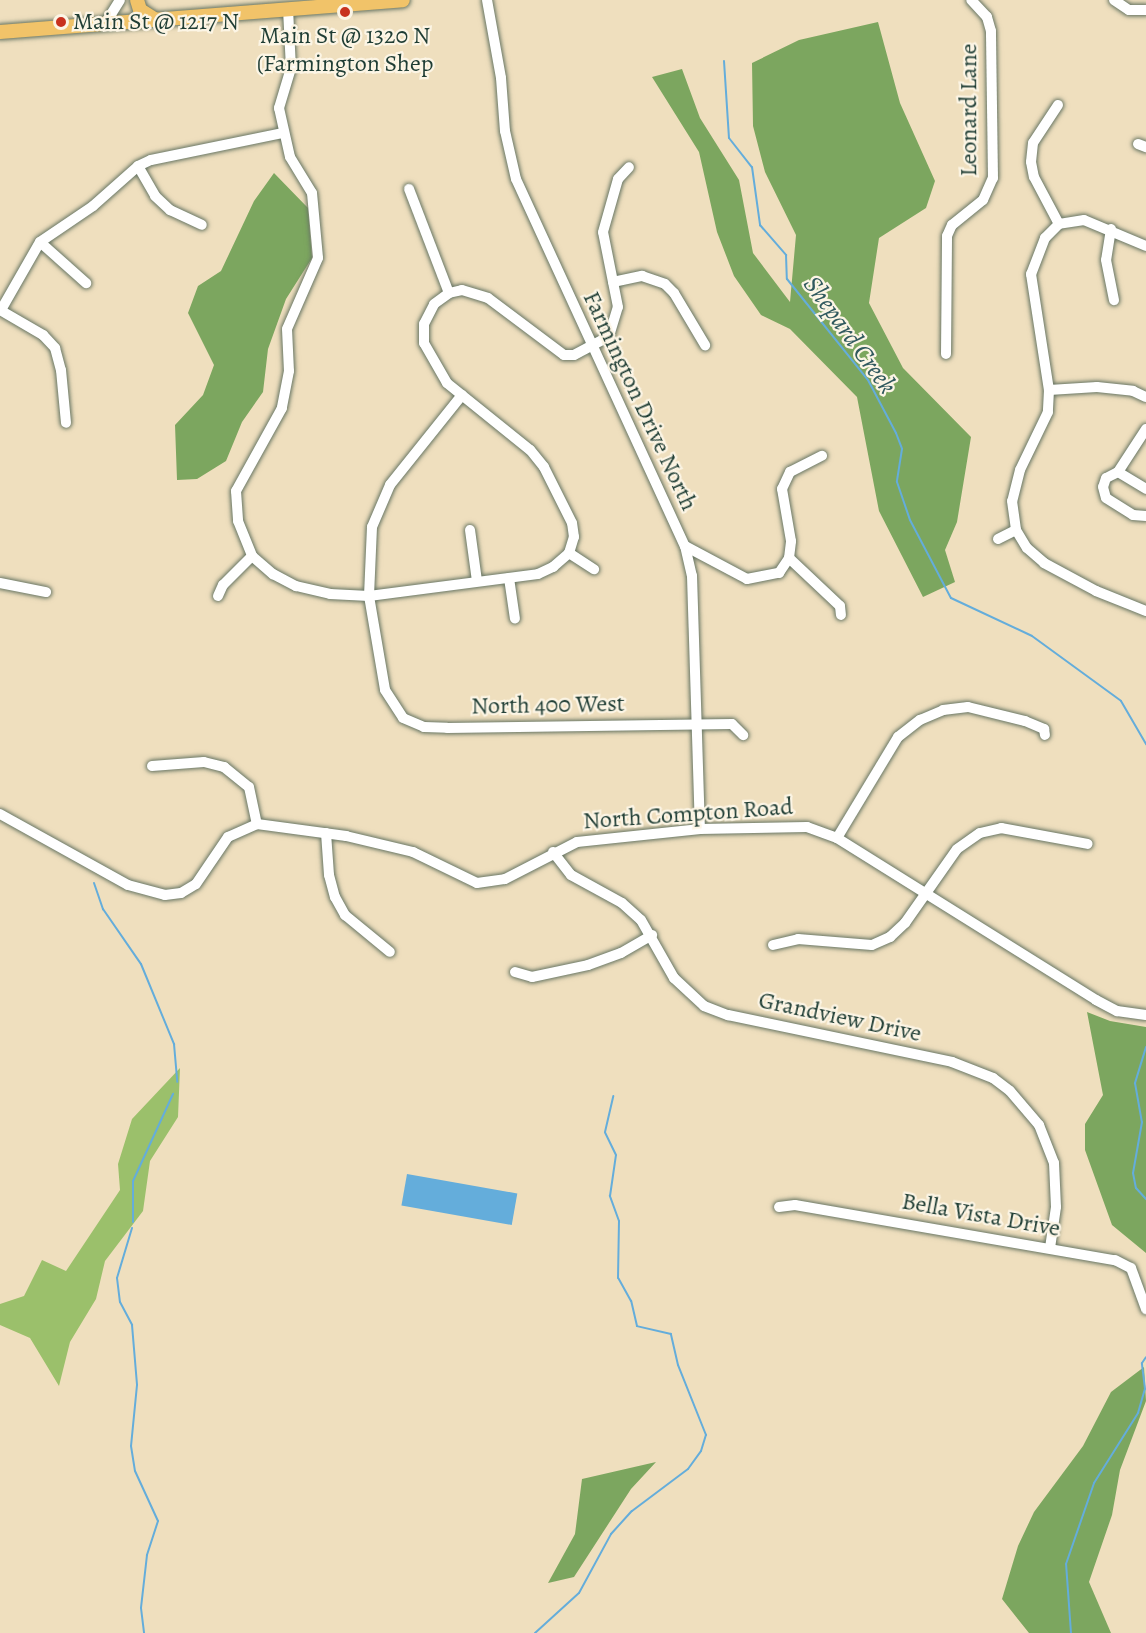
<!DOCTYPE html>
<html>
<head>
<meta charset="utf-8">
<style>
  body { margin:0 }
  #map { position:relative; width:1146px; height:1633px; overflow:hidden; background:#efdfbe; font-family:Alegreya,serif }
  div>[style] { position:absolute }
  [style*='--x'] { left:calc(var(--x)*1px); top:calc(var(--y)*1px); width:calc(var(--w)*1px); rotate:calc(var(--a)*1deg) }
  .green>* { inset:0; background:#9bc06b }
  .forest>* { inset:0; background:#7ca65f }
  .water>* { inset:0; background:#64addb; transform-origin:0 0 }
  .stream>* { height:2px; margin:-1px; padding:0 1px; transform-origin:1px; border-radius:1px; background:#64addb }
  .roads { filter:drop-shadow(0 0 2px #687664) drop-shadow(0 0 2px #687664) }
  .minor>* { height:10px; margin:-5px; padding:0 5px; transform-origin:5px; border-radius:5px; background:#fff }
  .major>* { height:14px; margin:-7px; padding:0 7px; transform-origin:7px; border-radius:7px; background:#f1c369 }
  .dots>* { width:16px; height:16px; translate:-50% -50%; box-sizing:border-box; border:3px solid #fcf5e5; border-radius:50% }
  span { translate:-50% -50%; white-space:nowrap; text-align:center; line-height:1.15; -webkit-text-stroke:4.5px #fcf5e5; paint-order:stroke }
  .poi-label { font-size:24px; color:#1f3d34 }
  .left { translate:0 -50%; text-align:left }
  .street-label { font-size:24px; color:#1f3d34 }
  .water-label { font-size:26px; color:#30595e; font-style:italic }
</style>
</head>
<body>
<div id="map">
  <div class="green">
    <i style="clip-path:polygon(180px 1068px,178px 1117px,150px 1161px,143px 1211px,105px 1261px,96px 1299px,70px 1342px,59px 1386px,30px 1338px,0 1325px,0 1304px,24px 1296px,42px 1260px,66px 1271px,120px 1190px,118px 1164px,132px 1119px)"></i>
  </div>
  <div class="forest">
    <i style="clip-path:polygon(878px 22px,900px 103px,935px 181px,926px 208px,879px 238px,869px 303px,903px 368px,971px 437px,957px 522px,945px 550px,955px 582px,923px 597px,879px 511px,857px 397px,790px 329px,761px 315px,734px 276px,717px 232px,699px 152px,652px 77px,682px 69px,700px 118px,739px 180px,753px 253px,790px 302px,796px 235px,765px 172px,753px 126px,752px 63px,799px 40px)"></i>
    <i style="clip-path:polygon(274px 173px,308px 208px,312px 258px,286px 299px,268px 349px,263px 392px,242px 422px,226px 461px,197px 479px,177px 480px,175px 425px,203px 395px,214px 365px,188px 313px,198px 286px,221px 271px,254px 201px)"></i>
    <i style="clip-path:polygon(1087px 1012px,1110px 1021px,1146px 1027px,1146px 1253px,1112px 1225px,1085px 1150px,1085px 1124px,1103px 1095px)"></i>
    <i style="clip-path:polygon(1144px 1367px,1146px 1401px,1120px 1470px,1112px 1515px,1089px 1582px,1111px 1633px,1029px 1633px,1002px 1599px,1018px 1546px,1034px 1512px,1083px 1446px,1111px 1392px)"></i>
    <i style="clip-path:polygon(656px 1462px,631px 1489px,574px 1577px,548px 1583px,575px 1534px,582px 1479px)"></i>
  </div>
  <div class="water">
    <i style="left:407px;top:1174px;width:112px;height:32px;rotate:10deg"></i>
  </div>
  <div class="stream">
    <i style="--x:724;--y:61;--w:77;--a:86.3"></i>
    <i style="--x:729;--y:138;--w:37;--a:52"></i>
    <i style="--x:752;--y:167;--w:59;--a:82.1"></i>
    <i style="--x:760;--y:225;--w:40;--a:49"></i>
    <i style="--x:786;--y:255;--w:24;--a:88"></i>
    <i style="--x:787;--y:279;--w:129;--a:51.3"></i>
    <i style="--x:868;--y:380;--w:60;--a:62.2"></i>
    <i style="--x:896;--y:433;--w:17;--a:69"></i>
    <i style="--x:902;--y:449;--w:33;--a:99"></i>
    <i style="--x:897;--y:482;--w:40;--a:71.1"></i>
    <i style="--x:910;--y:520;--w:88;--a:62.3"></i>
    <i style="--x:951;--y:598;--w:89;--a:25.1"></i>
    <i style="--x:1032;--y:636;--w:110;--a:36.1"></i>
    <i style="--x:1121;--y:701;--w:50;--a:59.8"></i>
    <i style="--x:94;--y:883;--w:28;--a:71"></i>
    <i style="--x:103;--y:909;--w:67;--a:55.4"></i>
    <i style="--x:141;--y:964;--w:87;--a:67.6"></i>
    <i style="--x:174;--y:1044;--w:38;--a:85"></i>
    <i style="--x:1146;--y:1047;--w:38;--a:107"></i>
    <i style="--x:1135;--y:1083;--w:40;--a:80"></i>
    <i style="--x:1142;--y:1122;--w:52;--a:100"></i>
    <i style="--x:1133;--y:1173;--w:15;--a:79"></i>
    <i style="--x:1136;--y:1188;--w:15;--a:48"></i>
    <i style="--x:133;--y:1222;--w:41;--a:-90"></i>
    <i style="--x:133;--y:1181;--w:96;--a:-65.3"></i>
    <i style="--x:132;--y:1228;--w:52;--a:106.7"></i>
    <i style="--x:117;--y:1278;--w:24;--a:83"></i>
    <i style="--x:120;--y:1302;--w:26;--a:62"></i>
    <i style="--x:132;--y:1325;--w:60;--a:85.2"></i>
    <i style="--x:137;--y:1385;--w:61;--a:95.6"></i>
    <i style="--x:131;--y:1446;--w:25;--a:81"></i>
    <i style="--x:135;--y:1471;--w:55;--a:65.3"></i>
    <i style="--x:158;--y:1521;--w:36;--a:108"></i>
    <i style="--x:147;--y:1555;--w:53;--a:96.5"></i>
    <i style="--x:141;--y:1608;--w:25;--a:83"></i>
    <i style="--x:535;--y:1633;--w:59;--a:-42.3"></i>
    <i style="--x:579;--y:1593;--w:67;--a:-61.5"></i>
    <i style="--x:611;--y:1534;--w:31;--a:-48"></i>
    <i style="--x:632;--y:1511;--w:70;--a:-36.9"></i>
    <i style="--x:688;--y:1469;--w:22;--a:-54"></i>
    <i style="--x:701;--y:1451;--w:17;--a:-73"></i>
    <i style="--x:706;--y:1435;--w:75;--a:-111.8"></i>
    <i style="--x:678;--y:1365;--w:32;--a:-103"></i>
    <i style="--x:671;--y:1334;--w:35;--a:-167"></i>
    <i style="--x:637;--y:1326;--w:26;--a:-103"></i>
    <i style="--x:631;--y:1301;--w:26;--a:-119"></i>
    <i style="--x:618;--y:1278;--w:57;--a:-89"></i>
    <i style="--x:619;--y:1221;--w:27;--a:-110"></i>
    <i style="--x:610;--y:1196;--w:41;--a:-81.7"></i>
    <i style="--x:616;--y:1155;--w:25;--a:-116"></i>
    <i style="--x:605;--y:1132;--w:37;--a:-77"></i>
    <i style="--x:1071;--y:1633;--w:69;--a:-94.1"></i>
    <i style="--x:1066;--y:1564;--w:86;--a:-70.9"></i>
    <i style="--x:1094;--y:1483;--w:83;--a:-57.8"></i>
    <i style="--x:1138;--y:1413;--w:25;--a:-74"></i>
    <i style="--x:1145;--y:1389;--w:26;--a:-97"></i>
    <i style="--x:1142;--y:1363;--w:7;--a:-56"></i>
  </div>
  <div class="roads">
    <div class="minor">
      <i style="--x:487;--y:0;--w:79;--a:79.8"></i>
      <i style="--x:501;--y:78;--w:53;--a:85.7"></i>
      <i style="--x:505;--y:131;--w:49;--a:77.1"></i>
      <i style="--x:516;--y:179;--w:404;--a:65.3"></i>
      <i style="--x:685;--y:546;--w:31;--a:77"></i>
      <i style="--x:692;--y:576;--w:253;--a:88.2"></i>
      <i style="--x:1114;--y:0;--w:18;--a:34"></i>
      <i style="--x:1129;--y:10;--w:17;--a:0"></i>
      <i style="--x:288;--y:9;--w:59;--a:87.1"></i>
      <i style="--x:291;--y:68;--w:42;--a:106.7"></i>
      <i style="--x:279;--y:108;--w:50;--a:77.3"></i>
      <i style="--x:290;--y:157;--w:42;--a:58.6"></i>
      <i style="--x:312;--y:193;--w:65;--a:84.7"></i>
      <i style="--x:318;--y:258;--w:77;--a:113.6"></i>
      <i style="--x:287;--y:329;--w:42;--a:87.3"></i>
      <i style="--x:289;--y:371;--w:38;--a:101"></i>
      <i style="--x:282;--y:408;--w:95;--a:119"></i>
      <i style="--x:236;--y:491;--w:30;--a:86"></i>
      <i style="--x:238;--y:521;--w:38;--a:68"></i>
      <i style="--x:252;--y:556;--w:28;--a:41"></i>
      <i style="--x:273;--y:574;--w:26;--a:28"></i>
      <i style="--x:296;--y:586;--w:35;--a:13"></i>
      <i style="--x:330;--y:594;--w:39;--a:3"></i>
      <i style="--x:369;--y:596;--w:170;--a:-7.4"></i>
      <i style="--x:538;--y:574;--w:17;--a:-25"></i>
      <i style="--x:553;--y:567;--w:21;--a:-41"></i>
      <i style="--x:569;--y:553;--w:17;--a:-73"></i>
      <i style="--x:574;--y:537;--w:14;--a:-98"></i>
      <i style="--x:572;--y:523;--w:63;--a:-116.6"></i>
      <i style="--x:544;--y:467;--w:22;--a:-129"></i>
      <i style="--x:530;--y:450;--w:107;--a:-141.1"></i>
      <i style="--x:447;--y:383;--w:46;--a:-119.9"></i>
      <i style="--x:424;--y:343;--w:19;--a:-90"></i>
      <i style="--x:424;--y:324;--w:22;--a:-63"></i>
      <i style="--x:434;--y:304;--w:19;--a:-36"></i>
      <i style="--x:449;--y:293;--w:13;--a:-13"></i>
      <i style="--x:462;--y:290;--w:27;--a:17"></i>
      <i style="--x:488;--y:298;--w:95;--a:36.9"></i>
      <i style="--x:564;--y:355;--w:10;--a:0"></i>
      <i style="--x:574;--y:355;--w:40;--a:-28"></i>
      <i style="--x:609;--y:336;--w:30;--a:-73"></i>
      <i style="--x:618;--y:307;--w:76;--a:-101.3"></i>
      <i style="--x:603;--y:232;--w:55;--a:-74.2"></i>
      <i style="--x:618;--y:179;--w:16;--a:-47"></i>
      <i style="--x:105;--y:24;--w:28;--a:-58"></i>
      <i style="--x:1058;--y:105;--w:45;--a:123.3"></i>
      <i style="--x:1033;--y:143;--w:19;--a:96"></i>
      <i style="--x:1031;--y:162;--w:15;--a:79"></i>
      <i style="--x:1034;--y:177;--w:53;--a:62"></i>
      <i style="--x:1138;--y:144;--w:9;--a:21"></i>
      <i style="--x:138;--y:166;--w:34;--a:60"></i>
      <i style="--x:155;--y:196;--w:21;--a:43"></i>
      <i style="--x:170;--y:210;--w:35;--a:25"></i>
      <i style="--x:409;--y:189;--w:111;--a:69"></i>
      <i style="--x:1111;--y:229;--w:31;--a:99"></i>
      <i style="--x:1106;--y:260;--w:41;--a:78.7"></i>
      <i style="--x:40;--y:242;--w:62;--a:41.7"></i>
      <i style="--x:1146;--y:246;--w:67;--a:-157.2"></i>
      <i style="--x:1084;--y:220;--w:25;--a:171"></i>
      <i style="--x:1059;--y:224;--w:20;--a:135"></i>
      <i style="--x:1045;--y:238;--w:39;--a:111"></i>
      <i style="--x:1031;--y:274;--w:117;--a:81.2"></i>
      <i style="--x:1049;--y:390;--w:22;--a:93"></i>
      <i style="--x:1048;--y:412;--w:64;--a:115.8"></i>
      <i style="--x:1020;--y:470;--w:32;--a:104"></i>
      <i style="--x:1012;--y:501;--w:29;--a:82"></i>
      <i style="--x:1016;--y:530;--w:21;--a:59"></i>
      <i style="--x:1027;--y:548;--w:23;--a:41"></i>
      <i style="--x:1044;--y:563;--w:59;--a:28.3"></i>
      <i style="--x:1096;--y:591;--w:54;--a:21.8"></i>
      <i style="--x:613;--y:282;--w:30;--a:-12"></i>
      <i style="--x:642;--y:276;--w:24;--a:19"></i>
      <i style="--x:665;--y:284;--w:13;--a:45"></i>
      <i style="--x:674;--y:293;--w:61;--a:59.2"></i>
      <i style="--x:0;--y:310;--w:50;--a:30.2"></i>
      <i style="--x:43;--y:335;--w:18;--a:47"></i>
      <i style="--x:55;--y:348;--w:23;--a:75"></i>
      <i style="--x:61;--y:370;--w:53;--a:84.6"></i>
      <i style="--x:1;--y:310;--w:78;--a:-60.2"></i>
      <i style="--x:40;--y:242;--w:64;--a:-34.2"></i>
      <i style="--x:93;--y:206;--w:60;--a:-41.6"></i>
      <i style="--x:138;--y:166;--w:14;--a:-25"></i>
      <i style="--x:151;--y:160;--w:135;--a:-11.6"></i>
      <i style="--x:946;--y:354;--w:118;--a:-89.5"></i>
      <i style="--x:947;--y:236;--w:12;--a:-66"></i>
      <i style="--x:952;--y:225;--w:40;--a:-39"></i>
      <i style="--x:983;--y:200;--w:24;--a:-66"></i>
      <i style="--x:993;--y:178;--w:147;--a:-90.8"></i>
      <i style="--x:991;--y:31;--w:15;--a:-106"></i>
      <i style="--x:987;--y:17;--w:23;--a:-133"></i>
      <i style="--x:1049;--y:390;--w:48;--a:-3.6"></i>
      <i style="--x:1097;--y:387;--w:36;--a:6"></i>
      <i style="--x:1133;--y:391;--w:14;--a:25"></i>
      <i style="--x:462;--y:395;--w:115;--a:128.7"></i>
      <i style="--x:390;--y:485;--w:46;--a:113.2"></i>
      <i style="--x:372;--y:527;--w:69;--a:92.5"></i>
      <i style="--x:369;--y:596;--w:95;--a:80.3"></i>
      <i style="--x:385;--y:690;--w:33;--a:57"></i>
      <i style="--x:403;--y:718;--w:23;--a:23"></i>
      <i style="--x:424;--y:727;--w:23;--a:2"></i>
      <i style="--x:447;--y:728;--w:285;--a:-0.8"></i>
      <i style="--x:732;--y:724;--w:16;--a:45"></i>
      <i style="--x:1146;--y:429;--w:51;--a:123.1"></i>
      <i style="--x:1118;--y:472;--w:13;--a:153"></i>
      <i style="--x:1106;--y:478;--w:9;--a:108"></i>
      <i style="--x:1103;--y:487;--w:11;--a:75"></i>
      <i style="--x:1106;--y:498;--w:32;--a:32"></i>
      <i style="--x:1133;--y:515;--w:13;--a:4"></i>
      <i style="--x:1118;--y:472;--w:33;--a:31"></i>
      <i style="--x:470;--y:530;--w:51;--a:82.2"></i>
      <i style="--x:998;--y:539;--w:20;--a:-27"></i>
      <i style="--x:685;--y:546;--w:70;--a:28"></i>
      <i style="--x:747;--y:579;--w:33;--a:-11"></i>
      <i style="--x:779;--y:573;--w:18;--a:-56"></i>
      <i style="--x:789;--y:558;--w:17;--a:-83"></i>
      <i style="--x:791;--y:541;--w:53;--a:-99.8"></i>
      <i style="--x:782;--y:489;--w:19;--a:-65"></i>
      <i style="--x:790;--y:472;--w:36;--a:-27"></i>
      <i style="--x:569;--y:553;--w:30;--a:33"></i>
      <i style="--x:789;--y:558;--w:70;--a:43.3"></i>
      <i style="--x:840;--y:606;--w:9;--a:84"></i>
      <i style="--x:509;--y:578;--w:41;--a:81.7"></i>
      <i style="--x:0;--y:583;--w:47;--a:11.1"></i>
      <i style="--x:218;--y:596;--w:12;--a:-66"></i>
      <i style="--x:223;--y:585;--w:41;--a:-45"></i>
      <i style="--x:152;--y:766;--w:52;--a:-4.4"></i>
      <i style="--x:204;--y:762;--w:21;--a:14"></i>
      <i style="--x:224;--y:767;--w:32;--a:39"></i>
      <i style="--x:249;--y:787;--w:38;--a:78"></i>
      <i style="--x:0;--y:814;--w:146;--a:29"></i>
      <i style="--x:128;--y:885;--w:38;--a:15"></i>
      <i style="--x:165;--y:895;--w:16;--a:-7"></i>
      <i style="--x:181;--y:893;--w:17;--a:-31"></i>
      <i style="--x:196;--y:884;--w:57;--a:-55.8"></i>
      <i style="--x:228;--y:837;--w:32;--a:-24"></i>
      <i style="--x:257;--y:824;--w:90;--a:7.7"></i>
      <i style="--x:346;--y:836;--w:69;--a:13.4"></i>
      <i style="--x:413;--y:852;--w:71;--a:25.8"></i>
      <i style="--x:477;--y:883;--w:28;--a:-8"></i>
      <i style="--x:505;--y:879;--w:81;--a:-27.2"></i>
      <i style="--x:577;--y:842;--w:124;--a:-6"></i>
      <i style="--x:700;--y:829;--w:107;--a:-1.1"></i>
      <i style="--x:807;--y:827;--w:32;--a:20"></i>
      <i style="--x:837;--y:838;--w:305;--a:32"></i>
      <i style="--x:1096;--y:1000;--w:24;--a:28"></i>
      <i style="--x:1117;--y:1011;--w:29;--a:8"></i>
      <i style="--x:326;--y:833;--w:42;--a:85.9"></i>
      <i style="--x:329;--y:875;--w:23;--a:75"></i>
      <i style="--x:335;--y:897;--w:21;--a:61"></i>
      <i style="--x:345;--y:915;--w:58;--a:39.4"></i>
      <i style="--x:837;--y:838;--w:118;--a:-58.9"></i>
      <i style="--x:898;--y:737;--w:28;--a:-38"></i>
      <i style="--x:920;--y:720;--w:25;--a:-23"></i>
      <i style="--x:943;--y:710;--w:25;--a:-7"></i>
      <i style="--x:968;--y:707;--w:59;--a:13.8"></i>
      <i style="--x:1025;--y:721;--w:21;--a:23"></i>
      <i style="--x:1044;--y:729;--w:6;--a:81"></i>
      <i style="--x:553;--y:852;--w:29;--a:52"></i>
      <i style="--x:571;--y:875;--w:58;--a:28.8"></i>
      <i style="--x:622;--y:903;--w:25;--a:42"></i>
      <i style="--x:641;--y:920;--w:67;--a:60.4"></i>
      <i style="--x:674;--y:978;--w:41;--a:43"></i>
      <i style="--x:704;--y:1006;--w:26;--a:21"></i>
      <i style="--x:728;--y:1015;--w:229;--a:11.8"></i>
      <i style="--x:952;--y:1062;--w:44;--a:21.3"></i>
      <i style="--x:993;--y:1078;--w:21;--a:37"></i>
      <i style="--x:1010;--y:1091;--w:45;--a:49.5"></i>
      <i style="--x:1039;--y:1125;--w:41;--a:68.5"></i>
      <i style="--x:1054;--y:1163;--w:44;--a:87.4"></i>
      <i style="--x:1056;--y:1207;--w:41;--a:98.3"></i>
      <i style="--x:773;--y:945;--w:26;--a:-13"></i>
      <i style="--x:798;--y:939;--w:74;--a:4.6"></i>
      <i style="--x:872;--y:945;--w:20;--a:-24"></i>
      <i style="--x:890;--y:937;--w:21;--a:-43"></i>
      <i style="--x:905;--y:923;--w:90;--a:-54.9"></i>
      <i style="--x:957;--y:849;--w:28;--a:-35"></i>
      <i style="--x:980;--y:833;--w:22;--a:-13"></i>
      <i style="--x:1001;--y:828;--w:88;--a:10.4"></i>
      <i style="--x:515;--y:972;--w:18;--a:16"></i>
      <i style="--x:532;--y:977;--w:57;--a:-12.1"></i>
      <i style="--x:588;--y:965;--w:35;--a:-20"></i>
      <i style="--x:621;--y:953;--w:36;--a:-30"></i>
      <i style="--x:779;--y:1207;--w:16;--a:-7"></i>
      <i style="--x:795;--y:1205;--w:325;--a:9.8"></i>
      <i style="--x:1115;--y:1260;--w:18;--a:27"></i>
      <i style="--x:1131;--y:1268;--w:44;--a:69.9"></i>
    </div>
    <div class="major">
      <i style="--x:137;--y:0;--w:10;--a:73"></i>
      <i style="--x:140;--y:10;--w:19;--a:32"></i>
      <i style="--x:0;--y:32;--w:404;--a:-4.5"></i>
    </div>
  </div>
  <div class="dots">
    <i style="left:345px;top:12px;background:#c8321e"></i>
    <i style="left:61px;top:22px;background:#c8321e"></i>
  </div>
  <div class="poi-label">
    <span class="left" style="left:73px;top:22px">Main St @ 1217 N</span>
    <span style="left:345px;top:50px">Main St @ 1320 N<br>(Farmington Shep</span>
  </div>
  <div class="street-label">
    <span style="left:969px;top:110px;rotate:-90deg">Leonard Lane</span>
    <span style="left:640px;top:401px;rotate:65deg">Farmington Drive North</span>
    <span style="left:548px;top:705px;rotate:-1deg">North 400 West</span>
    <span style="left:688px;top:814px;rotate:-4deg">North Compton Road</span>
    <span style="left:840px;top:1017px;rotate:12deg">Grandview Drive</span>
    <span style="left:981px;top:1215px;rotate:10deg">Bella Vista Drive</span>
  </div>
  <div class="water-label">
    <span style="left:850px;top:335px;rotate:54deg">Shepard Creek</span>
  </div>
</div>
</body>
</html>
